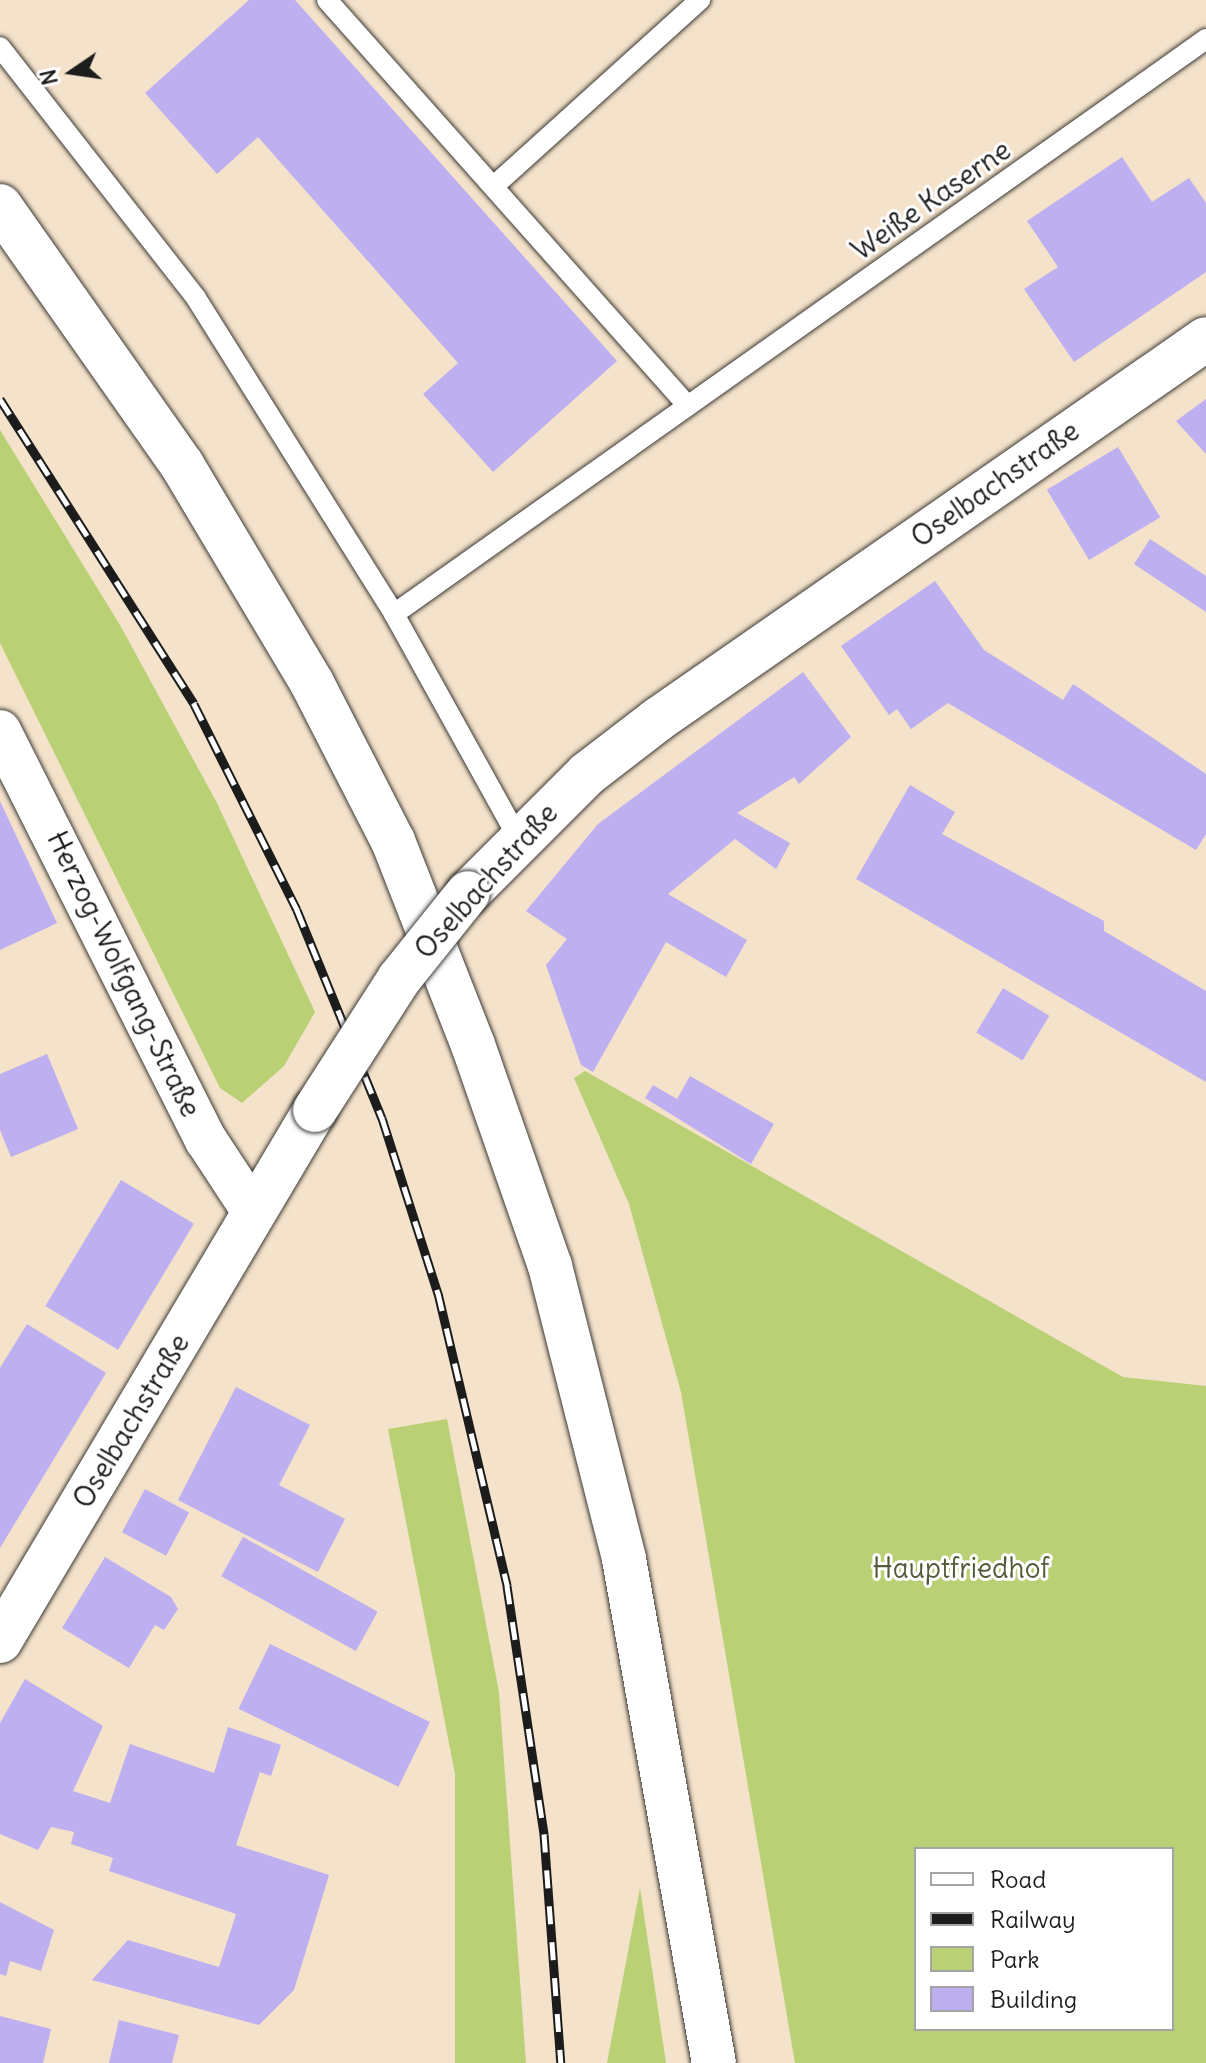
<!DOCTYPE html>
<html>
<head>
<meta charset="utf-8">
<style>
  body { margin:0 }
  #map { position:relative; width:1206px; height:2063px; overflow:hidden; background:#f4e2ca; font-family:Delius,sans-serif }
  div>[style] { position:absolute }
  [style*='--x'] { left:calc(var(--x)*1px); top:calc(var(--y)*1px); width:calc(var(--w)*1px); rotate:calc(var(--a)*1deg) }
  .green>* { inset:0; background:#b9d075 }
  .building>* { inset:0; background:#bdaff0; transform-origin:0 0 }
  .roads { filter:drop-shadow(0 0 2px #3c3a36) drop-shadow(0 0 2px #3c3a36) }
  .service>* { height:20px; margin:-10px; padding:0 10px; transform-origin:10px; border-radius:10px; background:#fff }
  .minor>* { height:42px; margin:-21px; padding:0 21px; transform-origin:21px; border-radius:21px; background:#fff }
  .tertiary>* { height:44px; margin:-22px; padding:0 22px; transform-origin:22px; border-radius:22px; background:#fff }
  .secondary>* { height:44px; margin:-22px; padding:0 22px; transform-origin:22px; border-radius:22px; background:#fff }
  .rail>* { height:9px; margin-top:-4.5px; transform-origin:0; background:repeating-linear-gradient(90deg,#fff 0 18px,#1c1c1c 0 36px); box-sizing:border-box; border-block:2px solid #1c1c1c }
  .bridges { filter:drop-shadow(0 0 2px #3c3a36) drop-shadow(0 0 2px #3c3a36) }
  .tertiary-bridge>* { height:44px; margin:-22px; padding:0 22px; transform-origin:22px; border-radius:22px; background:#fff }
  span { translate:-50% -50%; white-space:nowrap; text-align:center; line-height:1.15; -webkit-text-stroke:6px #fff; paint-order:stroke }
  .street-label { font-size:28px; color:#1c1c1c }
  .park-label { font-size:28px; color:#535b3b }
  .legend { position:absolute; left:914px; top:1847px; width:260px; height:184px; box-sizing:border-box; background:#fff; border:2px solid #a4a4a4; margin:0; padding:10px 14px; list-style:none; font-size:24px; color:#1c1c1c }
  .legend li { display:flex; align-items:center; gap:16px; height:40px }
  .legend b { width:40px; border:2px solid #a4a4a4 }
  .north { position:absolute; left:32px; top:32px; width:80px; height:80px; -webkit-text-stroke:6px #fff; paint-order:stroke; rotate:257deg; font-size:22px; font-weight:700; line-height:32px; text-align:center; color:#1c1c1c }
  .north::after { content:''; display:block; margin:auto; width:28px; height:36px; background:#1c1c1c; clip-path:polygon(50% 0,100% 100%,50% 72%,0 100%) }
</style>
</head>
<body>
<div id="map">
  <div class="green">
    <i style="clip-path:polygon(0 430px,120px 625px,217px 803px,315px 1012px,284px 1066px,242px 1103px,220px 1088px,0 643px)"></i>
    <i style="clip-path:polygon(evenodd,585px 1071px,1123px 1377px,1206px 1386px,1206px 2063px,795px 2063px,681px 1392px,629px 1204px,574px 1078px,585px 1071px,916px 1849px,1172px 1849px,1172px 2029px,916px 2029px,916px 1849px)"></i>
    <i style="clip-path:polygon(447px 1419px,499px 1692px,526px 2063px,455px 2063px,455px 1774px,388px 1429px)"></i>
    <i style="clip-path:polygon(640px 1888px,666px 2063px,607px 2063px)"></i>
  </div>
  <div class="building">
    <i style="clip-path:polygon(249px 0,295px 0,617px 361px,493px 472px,423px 394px,458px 363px,258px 137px,217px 174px,145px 93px)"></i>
    <i style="clip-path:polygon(1122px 157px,1152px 202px,1189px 178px,1206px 203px,1206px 272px,1074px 362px,1024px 289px,1058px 267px,1027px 221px)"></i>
    <i style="clip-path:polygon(1206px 399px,1206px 454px,1176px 421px)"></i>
    <i style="left:1118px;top:447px;width:82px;height:83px;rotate:59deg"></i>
    <i style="clip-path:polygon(1150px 539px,1206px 576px,1206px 612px,1134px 564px)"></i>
    <i style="clip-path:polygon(935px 581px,984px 650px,1063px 700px,1073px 684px,1206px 774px,1206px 834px,1196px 850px,948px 703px,911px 729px,897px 709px,889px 715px,841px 646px)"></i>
    <i style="clip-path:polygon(803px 672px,851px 737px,799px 784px,794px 777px,737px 813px,790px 843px,776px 869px,735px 839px,668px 894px,747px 940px,726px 977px,666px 942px,593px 1072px,581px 1065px,546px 965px,567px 939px,526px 911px,598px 824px)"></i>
    <i style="clip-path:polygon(910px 785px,955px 812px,942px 834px,1104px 921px,1104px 931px,1206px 991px,1206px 1082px,856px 879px)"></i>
    <i style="clip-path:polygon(0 801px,57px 923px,0 950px)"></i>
    <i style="left:1003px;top:988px;width:54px;height:52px;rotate:31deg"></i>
    <i style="clip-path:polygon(47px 1054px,78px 1129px,11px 1157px,0 1130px,0 1074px)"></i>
    <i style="clip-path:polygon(690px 1076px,774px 1124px,751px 1164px,645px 1098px,653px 1085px,677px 1099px)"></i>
    <i style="left:121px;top:1180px;width:85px;height:147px;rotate:31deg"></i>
    <i style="clip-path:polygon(27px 1324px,106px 1373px,0 1548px,0 1368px)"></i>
    <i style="clip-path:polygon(236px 1387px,310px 1425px,279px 1485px,345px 1519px,318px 1572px,178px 1500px)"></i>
    <i style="left:145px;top:1489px;width:50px;height:49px;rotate:28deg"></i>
    <i style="left:243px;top:1537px;width:154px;height:45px;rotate:29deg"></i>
    <i style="clip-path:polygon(105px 1557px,171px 1597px,178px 1609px,164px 1630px,155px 1625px,129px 1668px,62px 1628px)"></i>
    <i style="left:270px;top:1644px;width:178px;height:72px;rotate:26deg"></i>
    <i style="clip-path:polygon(25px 1679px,103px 1726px,73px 1791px,110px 1803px,130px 1744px,214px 1773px,228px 1727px,281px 1745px,271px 1776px,260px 1772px,236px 1845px,329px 1875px,294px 1990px,259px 2025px,92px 1980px,128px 1940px,219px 1967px,236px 1914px,109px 1871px,113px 1858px,71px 1844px,74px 1832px,51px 1827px,38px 1850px,0 1834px,0 1723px)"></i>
    <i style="clip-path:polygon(0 1902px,54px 1930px,41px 1971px,10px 1961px,6px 1976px,0 1974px)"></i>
    <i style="clip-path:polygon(0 2016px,51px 2029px,43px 2063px,0 2063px)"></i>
    <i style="clip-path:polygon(119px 2020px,179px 2035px,172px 2063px,109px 2063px)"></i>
  </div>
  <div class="roads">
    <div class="service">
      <i style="--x:327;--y:0;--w:543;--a:48.36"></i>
      <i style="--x:0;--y:47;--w:318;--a:52"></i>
      <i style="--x:196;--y:298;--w:373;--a:57.9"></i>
      <i style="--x:394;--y:614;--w:256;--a:61"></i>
      <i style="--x:494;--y:186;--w:278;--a:-42.1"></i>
      <i style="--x:394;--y:614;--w:995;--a:-35.3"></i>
    </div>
    <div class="minor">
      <i style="--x:0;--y:731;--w:458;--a:63.3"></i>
      <i style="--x:206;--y:1140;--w:87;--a:56.7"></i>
    </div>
    <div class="tertiary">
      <i style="--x:468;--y:893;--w:168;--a:-45"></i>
      <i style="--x:587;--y:774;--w:88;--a:-37.6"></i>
      <i style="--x:657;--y:720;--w:668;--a:-34.76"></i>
      <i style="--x:0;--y:1641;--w:617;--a:-59.32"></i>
    </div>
    <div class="secondary">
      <i style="--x:0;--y:206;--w:317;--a:54.9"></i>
      <i style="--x:182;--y:465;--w:254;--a:59.2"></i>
      <i style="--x:312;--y:683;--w:178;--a:62.9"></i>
      <i style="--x:393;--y:841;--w:219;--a:68.6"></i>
      <i style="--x:473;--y:1045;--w:234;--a:70.8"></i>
      <i style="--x:550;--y:1266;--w:302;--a:75.8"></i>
      <i style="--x:624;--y:1559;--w:512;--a:79.88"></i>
    </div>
  </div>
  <div class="rail">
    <i style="--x:0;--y:399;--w:361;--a:57.5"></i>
    <i style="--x:194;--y:704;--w:230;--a:63.4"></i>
    <i style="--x:297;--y:910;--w:225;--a:67.8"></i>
    <i style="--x:382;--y:1118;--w:184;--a:72.3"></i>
    <i style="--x:438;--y:1293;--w:301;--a:76.7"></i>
    <i style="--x:507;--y:1586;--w:251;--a:81.5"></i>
    <i style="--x:544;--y:1834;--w:230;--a:85.8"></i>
  </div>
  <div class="bridges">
    <div class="tertiary-bridge">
      <i style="--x:315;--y:1110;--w:156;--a:-57.3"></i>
      <i style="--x:399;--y:979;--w:110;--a:-51.3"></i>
    </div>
  </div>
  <div class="street-label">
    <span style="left:931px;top:200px;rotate:-35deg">Weiße Kaserne</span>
    <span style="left:995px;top:484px;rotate:-35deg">Oselbachstraße</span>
    <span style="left:486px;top:881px;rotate:-48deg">Oselbachstraße</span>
    <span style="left:124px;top:974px;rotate:64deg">Herzog-Wolfgang-Straße</span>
    <span style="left:131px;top:1421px;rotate:-59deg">Oselbachstraße</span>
  </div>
  <div class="park-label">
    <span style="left:961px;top:1568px">Hauptfriedhof</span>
  </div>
  <ul class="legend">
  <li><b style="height:10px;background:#fff"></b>Road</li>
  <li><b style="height:10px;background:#1c1c1c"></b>Railway</li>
  <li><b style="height:22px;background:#b9d075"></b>Park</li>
  <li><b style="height:22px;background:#bdaff0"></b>Building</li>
  </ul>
  <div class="north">N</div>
</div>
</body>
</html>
